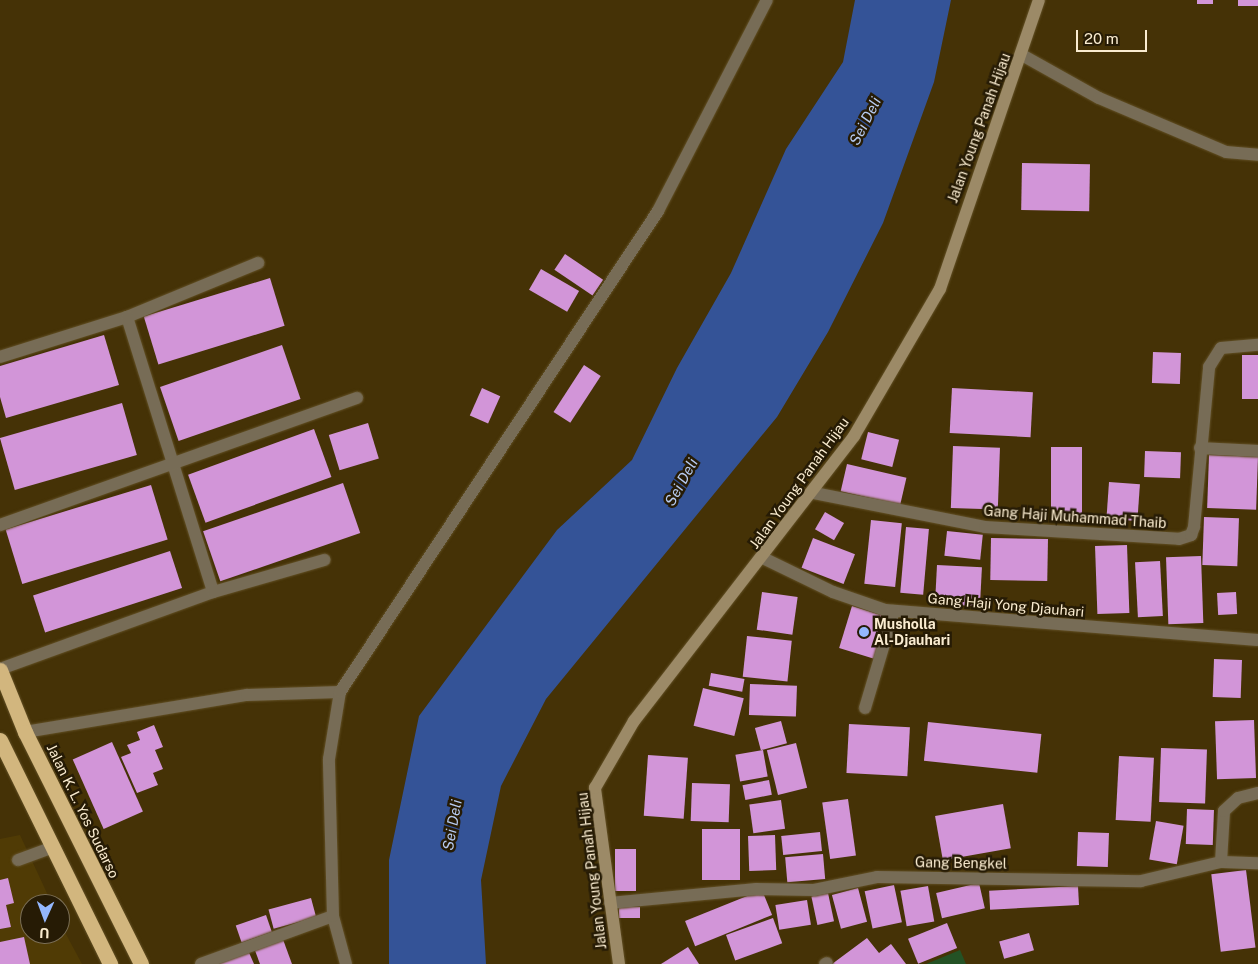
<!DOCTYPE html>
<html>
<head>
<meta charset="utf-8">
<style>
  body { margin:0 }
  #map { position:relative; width:1258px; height:964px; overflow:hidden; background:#453206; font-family:"Public Sans",sans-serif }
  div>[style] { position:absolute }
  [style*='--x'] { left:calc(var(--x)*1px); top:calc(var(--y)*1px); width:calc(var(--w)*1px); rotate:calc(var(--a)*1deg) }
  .built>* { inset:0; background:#503b05 }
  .green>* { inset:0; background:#245225 }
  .water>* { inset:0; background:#345397 }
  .building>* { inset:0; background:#d295d8; transform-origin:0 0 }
  .roads { filter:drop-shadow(0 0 1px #625026) drop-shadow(0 0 1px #625026) }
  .lane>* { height:12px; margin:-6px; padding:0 6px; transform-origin:6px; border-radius:6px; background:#776c56 }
  .street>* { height:12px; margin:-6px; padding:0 6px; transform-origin:6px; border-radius:6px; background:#776c56 }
  .secondary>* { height:12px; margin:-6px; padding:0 6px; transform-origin:6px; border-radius:6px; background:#9c8a67 }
  .highway>* { height:15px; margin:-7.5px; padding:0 7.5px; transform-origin:7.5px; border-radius:7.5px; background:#d2b67e }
  .dots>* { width:14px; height:14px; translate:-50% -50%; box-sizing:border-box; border:2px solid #261b05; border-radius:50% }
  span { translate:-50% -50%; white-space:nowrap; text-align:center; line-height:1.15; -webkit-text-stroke:5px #261b05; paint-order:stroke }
  .street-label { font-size:14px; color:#faecd0 }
  .poi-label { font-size:14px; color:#faecd0; font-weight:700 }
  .left { translate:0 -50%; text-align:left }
  .water-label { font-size:15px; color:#b7cbf1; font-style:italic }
  .north { position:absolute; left:20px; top:894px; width:50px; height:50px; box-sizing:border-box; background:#261b05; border:1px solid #7b6f56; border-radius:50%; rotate:182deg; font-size:14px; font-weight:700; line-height:20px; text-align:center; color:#faecd0 }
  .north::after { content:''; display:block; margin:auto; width:18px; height:22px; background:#94b7fd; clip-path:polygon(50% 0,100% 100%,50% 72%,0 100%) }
  .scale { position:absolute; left:1076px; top:30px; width:71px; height:22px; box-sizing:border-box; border:2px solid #faecd0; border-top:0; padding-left:6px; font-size:15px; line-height:18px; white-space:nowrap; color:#faecd0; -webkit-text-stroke:4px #261b05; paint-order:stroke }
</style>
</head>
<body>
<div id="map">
  <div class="built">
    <i style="clip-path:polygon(20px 835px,52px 904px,30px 904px,30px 934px,60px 934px,60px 923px,82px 964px,0 964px,0 839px)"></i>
  </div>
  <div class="green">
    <i style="clip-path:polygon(960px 950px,966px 964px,926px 964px)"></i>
  </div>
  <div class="water">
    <i style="clip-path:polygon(855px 0,951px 0,934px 82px,883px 223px,828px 332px,777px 417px,546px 699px,501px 786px,481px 880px,486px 964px,389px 964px,389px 860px,419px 716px,557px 530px,632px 460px,677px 368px,731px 273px,786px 149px,843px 62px)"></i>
  </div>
  <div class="building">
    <i style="left:1197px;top:0;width:16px;height:4px"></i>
    <i style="left:1238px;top:0;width:20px;height:6px"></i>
    <i style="left:1022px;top:163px;width:68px;height:47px;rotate:1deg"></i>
    <i style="left:565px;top:254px;width:46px;height:19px;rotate:34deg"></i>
    <i style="left:541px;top:269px;width:44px;height:24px;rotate:30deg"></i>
    <i style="left:270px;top:278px;width:50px;height:132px;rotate:73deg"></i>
    <i style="clip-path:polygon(104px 335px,119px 385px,6px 418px,0 397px,0 366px)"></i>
    <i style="left:282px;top:345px;width:57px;height:129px;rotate:71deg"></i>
    <i style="left:1153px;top:352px;width:28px;height:31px;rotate:2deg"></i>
    <i style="left:1242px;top:355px;width:16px;height:44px"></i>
    <i style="left:584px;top:365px;width:20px;height:56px;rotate:33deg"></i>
    <i style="left:482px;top:388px;width:20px;height:30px;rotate:24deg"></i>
    <i style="left:952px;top:388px;width:81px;height:45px;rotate:3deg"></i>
    <i style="left:122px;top:403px;width:54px;height:127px;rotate:74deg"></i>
    <i style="left:368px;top:423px;width:37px;height:41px;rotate:73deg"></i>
    <i style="left:314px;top:429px;width:51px;height:134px;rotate:70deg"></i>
    <i style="left:868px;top:432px;width:32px;height:28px;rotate:14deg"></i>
    <i style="left:953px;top:446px;width:47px;height:62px;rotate:2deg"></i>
    <i style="left:1051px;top:447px;width:31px;height:73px"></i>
    <i style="left:1145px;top:451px;width:36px;height:26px;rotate:2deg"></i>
    <i style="left:1209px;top:455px;width:49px;height:53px;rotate:2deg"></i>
    <i style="left:847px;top:464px;width:61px;height:28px;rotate:13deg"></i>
    <i style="left:1109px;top:482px;width:31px;height:37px;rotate:4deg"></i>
    <i style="left:343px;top:483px;width:53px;height:148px;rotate:71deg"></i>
    <i style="left:151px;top:485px;width:57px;height:152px;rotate:73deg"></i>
    <i style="left:825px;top:512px;width:22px;height:20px;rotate:30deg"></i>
    <i style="left:1204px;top:517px;width:35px;height:48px;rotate:2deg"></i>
    <i style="left:871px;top:520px;width:31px;height:64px;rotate:6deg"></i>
    <i style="left:906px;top:527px;width:23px;height:66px;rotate:5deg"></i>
    <i style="left:947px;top:531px;width:36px;height:25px;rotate:6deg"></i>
    <i style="left:813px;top:538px;width:45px;height:32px;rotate:21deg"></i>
    <i style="left:991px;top:538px;width:57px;height:42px;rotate:1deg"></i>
    <i style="left:1127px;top:545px;width:68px;height:32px;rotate:88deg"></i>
    <i style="left:170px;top:551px;width:39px;height:144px;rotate:72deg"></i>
    <i style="left:1201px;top:556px;width:67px;height:35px;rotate:88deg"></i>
    <i style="left:1160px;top:561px;width:55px;height:25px;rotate:87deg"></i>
    <i style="left:937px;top:565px;width:45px;height:39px;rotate:3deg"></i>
    <i style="left:762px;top:592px;width:36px;height:38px;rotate:8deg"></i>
    <i style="left:1236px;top:592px;width:22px;height:19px;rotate:87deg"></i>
    <i style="left:852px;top:606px;width:39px;height:44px;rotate:17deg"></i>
    <i style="left:747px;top:636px;width:45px;height:41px;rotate:6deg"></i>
    <i style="left:1214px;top:659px;width:28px;height:38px;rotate:2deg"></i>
    <i style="left:711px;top:673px;width:34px;height:13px;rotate:10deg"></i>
    <i style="left:750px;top:684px;width:47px;height:31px;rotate:2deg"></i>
    <i style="left:703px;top:688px;width:42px;height:39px;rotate:14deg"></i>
    <i style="left:1254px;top:720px;width:58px;height:39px;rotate:88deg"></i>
    <i style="left:781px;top:721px;width:23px;height:27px;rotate:75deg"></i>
    <i style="left:928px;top:722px;width:114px;height:39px;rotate:6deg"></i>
    <i style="left:849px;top:724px;width:61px;height:49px;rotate:3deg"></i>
    <i style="clip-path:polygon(154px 725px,163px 747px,155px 750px,163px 769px,153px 773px,158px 785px,137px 793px,121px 757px,131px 753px,127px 745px,140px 740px,137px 732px)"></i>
    <i style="left:112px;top:742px;width:76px;height:43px;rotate:66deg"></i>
    <i style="left:796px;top:743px;width:46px;height:30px;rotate:76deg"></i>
    <i style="left:1161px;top:748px;width:46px;height:54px;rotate:2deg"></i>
    <i style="left:763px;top:750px;width:27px;height:28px;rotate:80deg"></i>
    <i style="left:648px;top:755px;width:40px;height:61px;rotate:4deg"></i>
    <i style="left:1119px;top:756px;width:35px;height:64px;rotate:3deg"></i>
    <i style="left:769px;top:780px;width:15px;height:27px;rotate:79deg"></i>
    <i style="left:692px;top:783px;width:38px;height:38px;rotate:2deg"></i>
    <i style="left:848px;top:799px;width:57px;height:26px;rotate:82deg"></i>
    <i style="left:781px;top:800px;width:29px;height:32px;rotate:82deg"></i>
    <i style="left:1003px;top:804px;width:45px;height:69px;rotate:80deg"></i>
    <i style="left:1187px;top:809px;width:27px;height:35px;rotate:2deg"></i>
    <i style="left:1156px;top:821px;width:28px;height:39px;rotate:10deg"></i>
    <i style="left:702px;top:829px;width:38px;height:51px"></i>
    <i style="left:820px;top:832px;width:19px;height:39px;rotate:84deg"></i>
    <i style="left:1078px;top:832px;width:31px;height:34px;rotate:2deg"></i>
    <i style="left:775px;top:835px;width:35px;height:27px;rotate:88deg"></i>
    <i style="left:615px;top:849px;width:21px;height:42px"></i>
    <i style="left:823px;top:854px;width:25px;height:38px;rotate:85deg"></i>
    <i style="left:1246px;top:870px;width:78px;height:35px;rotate:83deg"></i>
    <i style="clip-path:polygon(8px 878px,14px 903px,6px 905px,11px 927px,0 929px,0 880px)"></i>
    <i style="left:979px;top:883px;width:26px;height:44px;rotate:77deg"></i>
    <i style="left:894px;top:885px;width:38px;height:30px;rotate:78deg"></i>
    <i style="left:928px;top:886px;width:36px;height:28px;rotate:80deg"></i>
    <i style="left:1078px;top:886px;width:19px;height:89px;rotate:87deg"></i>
    <i style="left:858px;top:888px;width:35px;height:27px;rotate:75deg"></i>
    <i style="left:762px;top:890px;width:27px;height:83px;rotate:68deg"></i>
    <i style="left:828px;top:893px;width:29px;height:17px;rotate:78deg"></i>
    <i style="left:311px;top:898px;width:20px;height:44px;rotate:75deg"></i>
    <i style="left:807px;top:900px;width:25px;height:32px;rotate:81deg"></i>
    <i style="left:640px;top:907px;width:11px;height:21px;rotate:90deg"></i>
    <i style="left:266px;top:915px;width:18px;height:32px;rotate:71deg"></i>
    <i style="left:773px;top:918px;width:27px;height:50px;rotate:70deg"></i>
    <i style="left:947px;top:923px;width:27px;height:42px;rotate:68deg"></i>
    <i style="left:1029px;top:933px;width:18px;height:31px;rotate:74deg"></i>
    <i style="clip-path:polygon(281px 934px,292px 964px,260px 964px,253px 945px)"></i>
    <i style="clip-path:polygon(24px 937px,30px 964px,0 964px,0 942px)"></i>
    <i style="clip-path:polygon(867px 938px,879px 953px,891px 944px,906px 964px,832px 964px)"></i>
    <i style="clip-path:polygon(688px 947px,699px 964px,661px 964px)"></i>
    <i style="clip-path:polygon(247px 948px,254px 964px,206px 964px)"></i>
  </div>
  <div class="roads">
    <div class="lane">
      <i style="--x:25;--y:732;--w:225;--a:-9.5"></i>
      <i style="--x:247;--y:695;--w:93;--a:-1.8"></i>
      <i style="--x:18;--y:860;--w:35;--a:-20"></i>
    </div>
    <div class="street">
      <i style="--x:1022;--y:55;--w:88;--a:29.2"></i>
      <i style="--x:1099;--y:98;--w:138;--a:23"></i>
      <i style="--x:1226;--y:152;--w:32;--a:5"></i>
      <i style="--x:127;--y:317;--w:142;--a:-22.4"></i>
      <i style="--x:0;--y:357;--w:133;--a:-17.5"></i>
      <i style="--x:127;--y:317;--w:288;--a:72.6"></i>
      <i style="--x:1200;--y:448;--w:58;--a:3"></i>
      <i style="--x:814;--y:493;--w:174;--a:11.2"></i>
      <i style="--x:985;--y:527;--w:194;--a:3.5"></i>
      <i style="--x:1179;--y:539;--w:13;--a:-18"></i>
      <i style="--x:1191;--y:535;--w:9;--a:-69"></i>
      <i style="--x:1194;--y:527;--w:161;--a:-84.6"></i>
      <i style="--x:1209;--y:367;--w:22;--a:-58"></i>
      <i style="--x:1221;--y:348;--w:37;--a:-5"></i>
      <i style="--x:0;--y:525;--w:379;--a:-19.6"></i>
      <i style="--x:763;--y:558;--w:78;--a:25.9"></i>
      <i style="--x:833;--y:592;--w:55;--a:19.1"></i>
      <i style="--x:885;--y:610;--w:374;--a:4.6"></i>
      <i style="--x:0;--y:669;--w:226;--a:-19.9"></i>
      <i style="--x:213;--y:592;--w:116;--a:-16.1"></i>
      <i style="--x:865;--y:708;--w:101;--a:-73.4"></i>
      <i style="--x:1221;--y:862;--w:37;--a:2"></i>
      <i style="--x:610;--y:903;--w:147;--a:-5.5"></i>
      <i style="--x:756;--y:889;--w:58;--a:1"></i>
      <i style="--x:814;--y:890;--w:64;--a:-11.7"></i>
      <i style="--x:877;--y:877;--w:264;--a:0.9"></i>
      <i style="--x:1141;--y:881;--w:82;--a:-13.4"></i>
      <i style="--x:1221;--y:862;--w:51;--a:-86.6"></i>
      <i style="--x:1224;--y:811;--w:19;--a:-43"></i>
      <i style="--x:1238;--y:798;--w:21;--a:-14"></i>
      <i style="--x:201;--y:964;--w:140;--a:-20"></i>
      <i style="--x:346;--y:964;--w:50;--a:-105.2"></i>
      <i style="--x:333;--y:916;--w:157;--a:-91.5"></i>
      <i style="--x:329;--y:759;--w:68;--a:-80.7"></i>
      <i style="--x:340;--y:692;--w:577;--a:-56.53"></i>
      <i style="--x:658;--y:211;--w:237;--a:-62.7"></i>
      <i style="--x:825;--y:964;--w:2;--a:-27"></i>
    </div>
    <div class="secondary">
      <i style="--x:619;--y:964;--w:178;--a:-97.8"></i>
      <i style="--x:595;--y:788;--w:78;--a:-59.8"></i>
      <i style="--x:634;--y:721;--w:360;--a:-52.3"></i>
      <i style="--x:854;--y:436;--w:170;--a:-59.7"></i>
      <i style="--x:940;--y:289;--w:305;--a:-71.1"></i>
    </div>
    <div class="highway">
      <i style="--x:0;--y:670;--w:67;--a:68"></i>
      <i style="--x:25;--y:732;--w:259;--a:63.4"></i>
      <i style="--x:0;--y:740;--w:250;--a:63.8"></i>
    </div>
  </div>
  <div class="dots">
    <i style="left:864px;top:632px;background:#94b7fd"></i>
  </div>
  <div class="street-label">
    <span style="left:979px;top:128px;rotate:-70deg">Jalan Young Panah Hijau</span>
    <span style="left:799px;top:483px;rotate:-54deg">Jalan Young Panah Hijau</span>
    <span style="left:1075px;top:517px;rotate:4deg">Gang Haji Muhammad Thaib</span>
    <span style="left:1006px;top:605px;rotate:5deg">Gang Haji Yong Djauhari</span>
    <span style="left:83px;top:811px;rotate:64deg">Jalan K. L. Yos Sudarso</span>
    <span style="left:961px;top:863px;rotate:1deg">Gang Bengkel</span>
    <span style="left:592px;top:871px;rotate:-97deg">Jalan Young Panah Hijau</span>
  </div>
  <div class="poi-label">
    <span class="left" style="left:874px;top:632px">Musholla<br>Al-Djauhari</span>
  </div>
  <div class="water-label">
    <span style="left:865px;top:121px;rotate:-63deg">Sei Deli</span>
    <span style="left:681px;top:482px;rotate:-61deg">Sei Deli</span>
    <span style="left:452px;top:825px;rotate:-80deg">Sei Deli</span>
  </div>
  <div class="north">U</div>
  <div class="scale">20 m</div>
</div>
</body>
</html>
